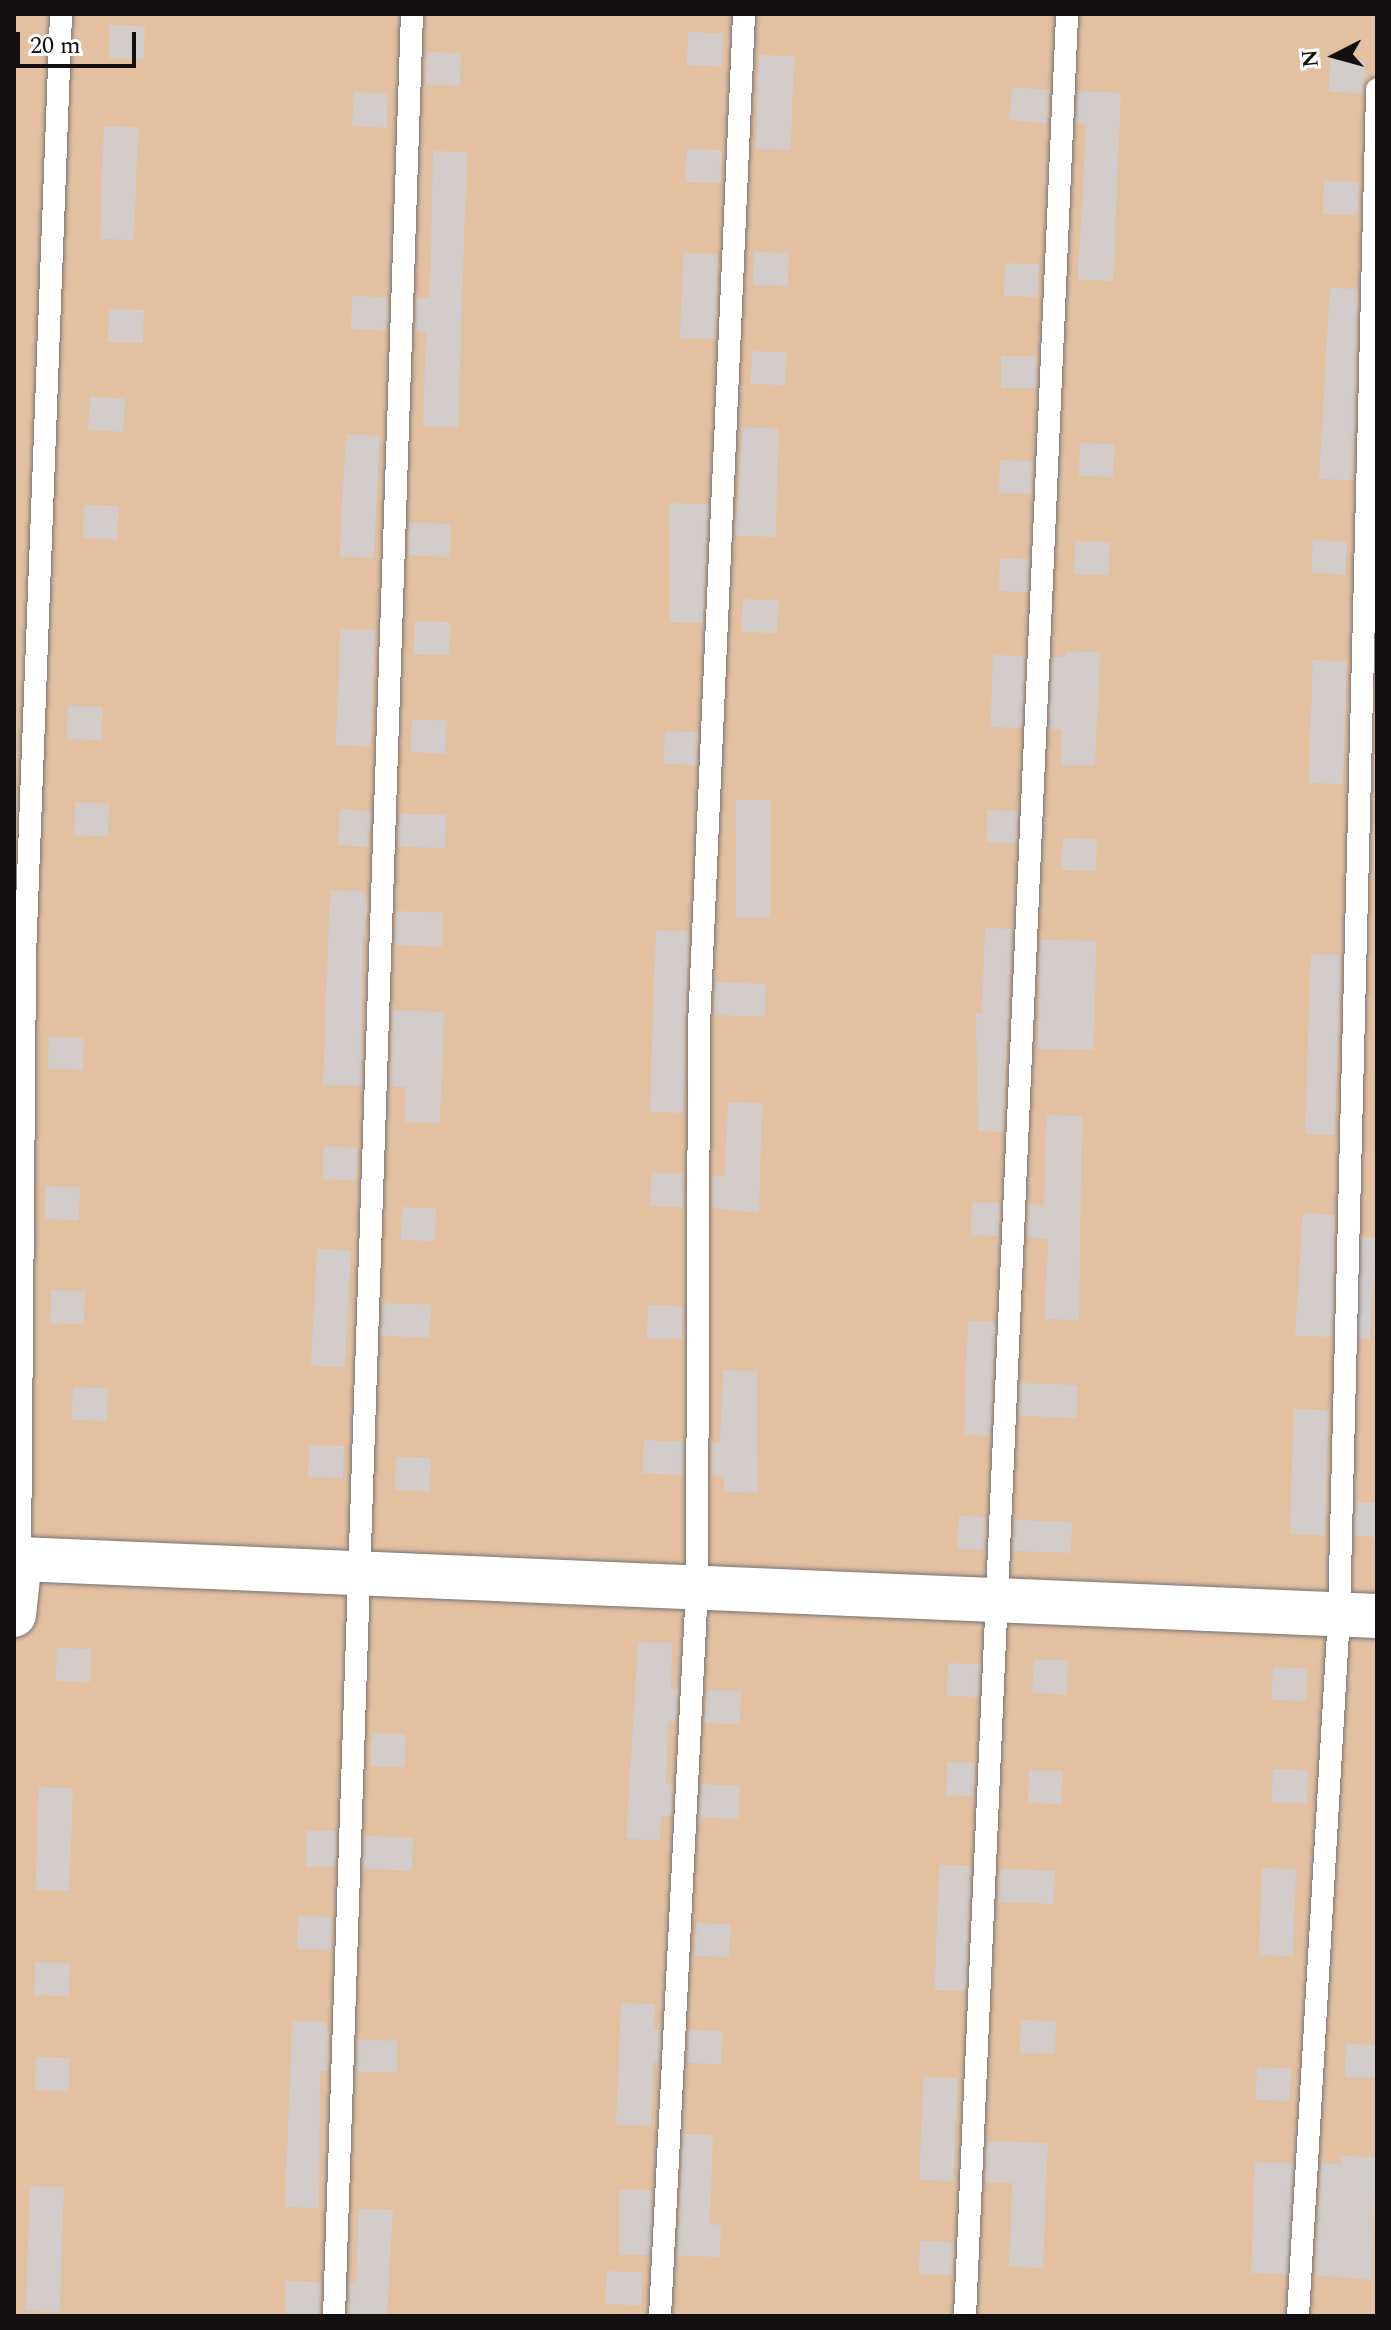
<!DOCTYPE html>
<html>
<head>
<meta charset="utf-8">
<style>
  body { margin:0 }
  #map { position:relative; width:1391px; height:2330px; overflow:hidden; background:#fff8fa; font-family:Spectral,serif }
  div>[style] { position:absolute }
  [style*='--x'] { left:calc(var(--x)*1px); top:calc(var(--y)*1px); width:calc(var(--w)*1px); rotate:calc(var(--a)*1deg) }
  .green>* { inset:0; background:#e3c0a0; transform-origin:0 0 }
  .building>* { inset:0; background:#d2ccca; transform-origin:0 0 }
  .roads { filter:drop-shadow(0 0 2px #787273) drop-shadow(0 0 2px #787273) }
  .lane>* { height:22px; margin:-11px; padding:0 11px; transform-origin:11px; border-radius:11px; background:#fff }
  .street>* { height:44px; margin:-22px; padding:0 22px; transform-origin:22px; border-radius:22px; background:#fff }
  span { translate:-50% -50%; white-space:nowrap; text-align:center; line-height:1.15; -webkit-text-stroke:6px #fff; paint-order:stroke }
  .frame { position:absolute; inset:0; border:16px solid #110f0f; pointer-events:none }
  .north { position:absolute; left:1295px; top:16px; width:80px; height:80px; -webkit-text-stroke:6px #fff; paint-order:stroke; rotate:264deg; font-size:22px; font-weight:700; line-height:32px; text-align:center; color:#110f0f }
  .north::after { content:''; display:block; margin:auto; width:28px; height:36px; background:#110f0f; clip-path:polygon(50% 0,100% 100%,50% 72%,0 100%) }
  .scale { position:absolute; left:16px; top:32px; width:120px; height:36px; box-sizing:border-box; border:4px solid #110f0f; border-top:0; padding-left:10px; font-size:24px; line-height:28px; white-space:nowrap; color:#110f0f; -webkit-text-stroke:6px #fff; paint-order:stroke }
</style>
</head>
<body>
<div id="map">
  <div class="green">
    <i style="left:14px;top:14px;width:1363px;height:2302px"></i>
  </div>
  <div class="building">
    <i style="left:110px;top:25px;width:35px;height:33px;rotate:2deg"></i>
    <i style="left:688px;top:32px;width:35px;height:33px;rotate:2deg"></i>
    <i style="left:427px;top:52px;width:34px;height:33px;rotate:2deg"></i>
    <i style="left:759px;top:55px;width:35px;height:94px;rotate:2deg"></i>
    <i style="left:1330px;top:59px;width:35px;height:33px;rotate:2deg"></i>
    <i style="left:1012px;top:87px;width:38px;height:33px;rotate:5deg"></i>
    <i style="clip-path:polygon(1078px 91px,1121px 93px,1113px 281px,1078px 280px,1086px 125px,1076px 122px)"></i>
    <i style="left:354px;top:92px;width:34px;height:34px;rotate:3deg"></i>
    <i style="left:104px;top:126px;width:34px;height:113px;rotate:2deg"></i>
    <i style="left:687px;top:149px;width:35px;height:33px;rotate:2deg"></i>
    <i style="clip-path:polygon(433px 151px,467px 152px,458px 427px,423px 426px,426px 332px,415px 331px,416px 298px,430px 298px)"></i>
    <i style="left:1324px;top:181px;width:35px;height:33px;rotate:2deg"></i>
    <i style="left:754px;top:252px;width:35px;height:33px;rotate:2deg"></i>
    <i style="left:683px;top:253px;width:35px;height:85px;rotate:2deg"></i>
    <i style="left:1005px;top:263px;width:34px;height:33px;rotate:2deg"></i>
    <i style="clip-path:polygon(1330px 288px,1358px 289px,1353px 480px,1319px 479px)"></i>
    <i style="left:352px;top:296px;width:36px;height:33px;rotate:2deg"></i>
    <i style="left:109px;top:309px;width:35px;height:33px;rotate:2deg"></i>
    <i style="left:752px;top:351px;width:34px;height:33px;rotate:2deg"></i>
    <i style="left:1001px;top:356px;width:35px;height:32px"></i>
    <i style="left:90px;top:397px;width:35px;height:33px;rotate:3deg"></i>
    <i style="clip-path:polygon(743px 427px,778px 429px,776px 537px,735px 536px)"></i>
    <i style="left:346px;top:434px;width:34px;height:123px;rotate:3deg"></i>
    <i style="left:1080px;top:443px;width:34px;height:33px;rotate:2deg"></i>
    <i style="left:1000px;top:460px;width:33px;height:33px;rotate:2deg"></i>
    <i style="clip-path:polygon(669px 503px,708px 504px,703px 623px,670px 622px)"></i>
    <i style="left:84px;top:505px;width:35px;height:33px;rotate:2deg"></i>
    <i style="left:409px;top:522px;width:42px;height:33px;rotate:3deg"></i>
    <i style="left:1313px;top:540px;width:34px;height:33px;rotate:3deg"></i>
    <i style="left:1075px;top:541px;width:35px;height:33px;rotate:2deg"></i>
    <i style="left:1000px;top:558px;width:29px;height:33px;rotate:2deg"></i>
    <i style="left:743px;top:599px;width:35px;height:33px;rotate:2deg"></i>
    <i style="left:415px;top:621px;width:35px;height:33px;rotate:2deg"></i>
    <i style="left:340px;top:629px;width:35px;height:116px;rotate:2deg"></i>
    <i style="clip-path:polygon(1066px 651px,1100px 652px,1095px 766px,1061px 765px,1062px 730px,1049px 729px,1053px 657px,1065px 657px)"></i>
    <i style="left:993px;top:655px;width:32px;height:72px;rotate:2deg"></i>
    <i style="left:1313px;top:660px;width:34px;height:123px;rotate:2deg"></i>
    <i style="left:68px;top:706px;width:35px;height:33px;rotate:2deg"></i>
    <i style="left:412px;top:719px;width:35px;height:33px;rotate:3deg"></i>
    <i style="left:665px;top:731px;width:33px;height:33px;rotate:2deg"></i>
    <i style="left:736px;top:800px;width:34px;height:118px"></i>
    <i style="left:75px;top:802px;width:34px;height:33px;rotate:2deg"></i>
    <i style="left:340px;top:809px;width:31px;height:36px;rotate:4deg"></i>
    <i style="left:987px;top:810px;width:31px;height:32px;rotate:2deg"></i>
    <i style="left:399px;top:814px;width:47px;height:33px;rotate:1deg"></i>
    <i style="left:1063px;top:838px;width:34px;height:32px;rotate:2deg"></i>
    <i style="clip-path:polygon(330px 890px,364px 891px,368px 910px,362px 944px,362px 1086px,323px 1085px)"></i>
    <i style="left:396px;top:911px;width:47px;height:34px;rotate:2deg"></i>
    <i style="clip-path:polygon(985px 928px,1012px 929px,1003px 1132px,978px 1131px,976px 1013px,982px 1013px)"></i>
    <i style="left:656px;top:930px;width:33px;height:182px;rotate:2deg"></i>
    <i style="left:1040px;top:940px;width:56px;height:109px;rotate:1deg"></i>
    <i style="left:1311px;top:954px;width:30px;height:180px;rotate:2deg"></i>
    <i style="left:715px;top:982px;width:51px;height:33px;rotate:2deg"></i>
    <i style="clip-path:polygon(392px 1010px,444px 1012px,440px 1123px,405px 1122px,406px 1087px,390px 1086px)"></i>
    <i style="left:49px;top:1037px;width:35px;height:32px;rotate:2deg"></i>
    <i style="clip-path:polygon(728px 1102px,762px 1103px,759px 1213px,712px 1208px,712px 1175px,725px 1176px)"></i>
    <i style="clip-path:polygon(1047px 1115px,1082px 1116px,1079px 1320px,1045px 1319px,1048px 1239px,1027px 1237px,1028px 1204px,1044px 1205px)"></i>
    <i style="left:324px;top:1146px;width:34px;height:33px;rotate:3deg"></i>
    <i style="left:651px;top:1173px;width:33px;height:33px;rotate:2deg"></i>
    <i style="left:46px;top:1186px;width:34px;height:33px;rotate:2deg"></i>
    <i style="left:972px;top:1202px;width:28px;height:33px;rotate:2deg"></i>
    <i style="left:402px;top:1207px;width:34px;height:33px;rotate:2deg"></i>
    <i style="clip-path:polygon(1303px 1213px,1335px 1215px,1332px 1337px,1295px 1336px)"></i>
    <i style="left:1362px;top:1237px;width:15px;height:101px;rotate:4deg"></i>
    <i style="left:317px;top:1249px;width:34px;height:117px;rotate:3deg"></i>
    <i style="left:51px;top:1290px;width:34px;height:33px;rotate:2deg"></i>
    <i style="left:382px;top:1303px;width:49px;height:33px;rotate:2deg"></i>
    <i style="left:648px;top:1305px;width:35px;height:33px;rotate:2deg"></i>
    <i style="left:968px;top:1321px;width:27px;height:114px;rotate:2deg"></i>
    <i style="clip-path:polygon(723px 1370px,757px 1371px,758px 1493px,724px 1492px,724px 1476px,711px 1475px,712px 1443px,720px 1443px)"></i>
    <i style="left:1020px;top:1383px;width:58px;height:33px;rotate:2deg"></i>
    <i style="left:73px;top:1387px;width:35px;height:33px;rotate:2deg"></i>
    <i style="left:1294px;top:1409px;width:35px;height:125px;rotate:2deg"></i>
    <i style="left:644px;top:1440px;width:40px;height:33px;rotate:3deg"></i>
    <i style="left:309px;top:1445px;width:35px;height:32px;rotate:2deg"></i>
    <i style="left:396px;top:1457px;width:35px;height:33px;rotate:2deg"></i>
    <i style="left:1356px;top:1502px;width:21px;height:34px;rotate:3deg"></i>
    <i style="left:959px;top:1516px;width:27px;height:33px;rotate:2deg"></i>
    <i style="left:1014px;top:1520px;width:58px;height:31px;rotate:2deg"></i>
    <i style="clip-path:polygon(638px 1642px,672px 1643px,671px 1689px,678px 1689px,676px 1722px,668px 1721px,666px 1783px,673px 1784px,671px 1816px,661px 1816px,660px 1840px,626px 1839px)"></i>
    <i style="left:57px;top:1648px;width:34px;height:33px;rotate:2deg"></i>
    <i style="left:1034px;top:1659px;width:34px;height:34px;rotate:3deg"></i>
    <i style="left:948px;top:1663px;width:32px;height:33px;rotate:2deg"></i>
    <i style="left:1273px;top:1667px;width:34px;height:33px;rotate:2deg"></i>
    <i style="left:706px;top:1690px;width:35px;height:33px;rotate:2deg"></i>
    <i style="left:372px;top:1733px;width:34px;height:33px;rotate:2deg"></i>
    <i style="left:947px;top:1762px;width:28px;height:33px;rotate:2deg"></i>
    <i style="left:1273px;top:1769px;width:35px;height:33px;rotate:2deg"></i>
    <i style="left:1029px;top:1770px;width:34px;height:33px;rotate:2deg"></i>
    <i style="left:701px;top:1784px;width:39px;height:33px;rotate:3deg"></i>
    <i style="left:39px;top:1787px;width:34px;height:103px;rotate:2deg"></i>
    <i style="left:306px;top:1831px;width:30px;height:36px"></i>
    <i style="left:364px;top:1836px;width:49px;height:33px;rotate:2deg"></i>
    <i style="left:939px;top:1865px;width:32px;height:125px;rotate:2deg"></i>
    <i style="left:1262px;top:1868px;width:34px;height:87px;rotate:2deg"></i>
    <i style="left:999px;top:1869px;width:56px;height:33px;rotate:2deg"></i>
    <i style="left:298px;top:1916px;width:34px;height:33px;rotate:2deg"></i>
    <i style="left:696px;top:1923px;width:34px;height:33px;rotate:2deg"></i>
    <i style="left:35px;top:1962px;width:35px;height:33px;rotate:2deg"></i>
    <i style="clip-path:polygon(621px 2003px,655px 2004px,654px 2029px,661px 2029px,659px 2062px,653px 2062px,651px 2126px,616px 2125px)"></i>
    <i style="left:1021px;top:2020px;width:35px;height:33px;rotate:2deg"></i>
    <i style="clip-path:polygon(292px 2021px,326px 2022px,329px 2039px,328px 2071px,320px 2071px,319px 2208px,285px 2207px)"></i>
    <i style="left:689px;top:2030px;width:33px;height:33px;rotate:2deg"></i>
    <i style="left:357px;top:2040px;width:40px;height:32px;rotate:1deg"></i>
    <i style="left:1346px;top:2044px;width:31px;height:33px;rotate:2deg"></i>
    <i style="left:36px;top:2057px;width:34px;height:33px;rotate:2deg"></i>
    <i style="left:1257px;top:2067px;width:34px;height:33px;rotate:2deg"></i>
    <i style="left:923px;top:2077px;width:34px;height:103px;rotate:2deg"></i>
    <i style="clip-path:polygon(683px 2134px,713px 2135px,710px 2224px,721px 2225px,720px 2257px,677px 2256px)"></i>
    <i style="clip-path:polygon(987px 2141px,1048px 2143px,1043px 2268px,1009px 2267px,1012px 2183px,985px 2182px)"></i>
    <i style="clip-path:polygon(1341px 2156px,1376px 2157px,1372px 2280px,1314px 2275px,1321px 2163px,1341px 2164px)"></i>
    <i style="left:1255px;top:2162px;width:38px;height:111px;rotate:2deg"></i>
    <i style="left:30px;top:2186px;width:34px;height:125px;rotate:2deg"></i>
    <i style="left:619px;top:2190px;width:33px;height:65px"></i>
    <i style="clip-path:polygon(359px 2209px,393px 2210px,387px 2316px,348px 2316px,349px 2283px,356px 2283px)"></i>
    <i style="left:920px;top:2241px;width:34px;height:33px;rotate:2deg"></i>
    <i style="left:607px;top:2271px;width:35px;height:33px;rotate:2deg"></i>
    <i style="left:286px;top:2281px;width:35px;height:32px;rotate:2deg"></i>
  </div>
  <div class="roads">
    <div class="lane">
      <i style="--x:20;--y:1559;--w:603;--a:-89.52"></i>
      <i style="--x:25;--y:956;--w:943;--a:-87.81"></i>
      <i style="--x:334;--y:2316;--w:2303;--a:-88.06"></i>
      <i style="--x:660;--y:2316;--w:730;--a:-87.09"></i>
      <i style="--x:697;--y:1587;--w:562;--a:-89.8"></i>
      <i style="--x:699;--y:1025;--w:1012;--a:-87.45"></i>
      <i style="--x:965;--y:2316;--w:2304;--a:-87.46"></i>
      <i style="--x:1298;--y:2316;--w:702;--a:-86.65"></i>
      <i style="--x:1339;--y:1615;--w:1526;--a:-88.57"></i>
    </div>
    <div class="street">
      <i style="--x:14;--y:1615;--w:56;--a:-83.9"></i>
      <i style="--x:20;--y:1559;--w:1358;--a:2.41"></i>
    </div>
  </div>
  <div class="frame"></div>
  <div class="north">N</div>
  <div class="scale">20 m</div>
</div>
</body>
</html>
